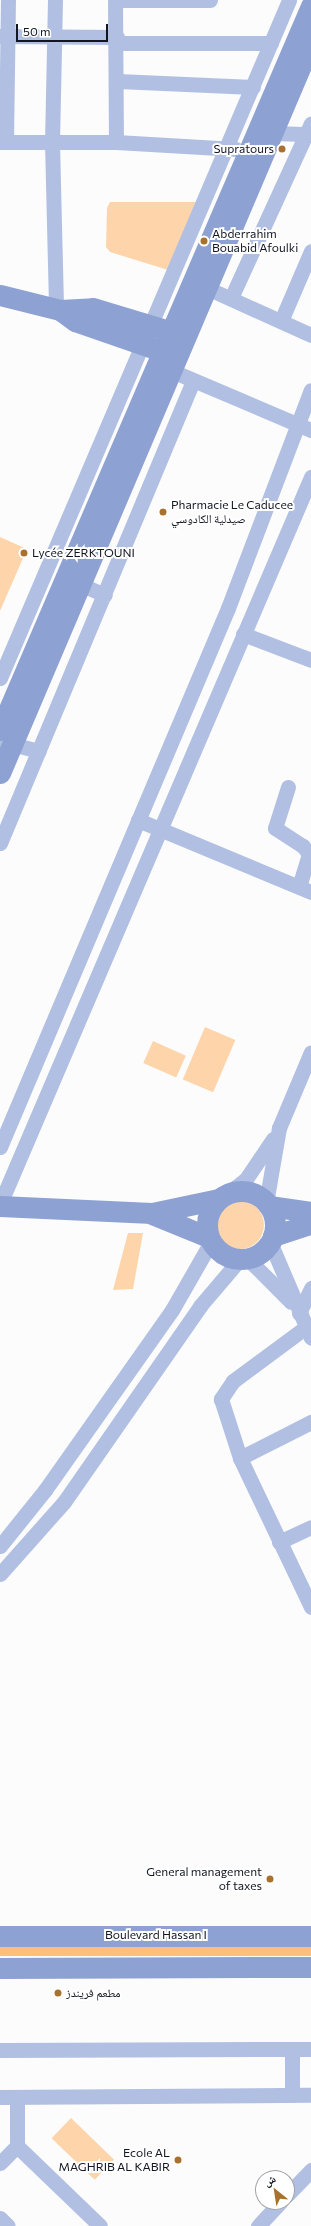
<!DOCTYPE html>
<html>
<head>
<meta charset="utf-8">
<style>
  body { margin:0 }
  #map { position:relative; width:311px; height:2226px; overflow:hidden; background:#fcfcfc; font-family:Commissioner,"Noto Naskh Arabic",sans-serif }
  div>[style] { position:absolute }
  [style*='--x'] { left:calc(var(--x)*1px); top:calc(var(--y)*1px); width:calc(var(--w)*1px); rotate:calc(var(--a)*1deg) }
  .green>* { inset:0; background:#fed5ab; transform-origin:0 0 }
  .round { border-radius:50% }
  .forest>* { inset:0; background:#febf7b; transform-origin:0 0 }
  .street>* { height:15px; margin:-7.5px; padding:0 7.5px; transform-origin:7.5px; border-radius:7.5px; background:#b1c0e2 }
  .secondary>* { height:21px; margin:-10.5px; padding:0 10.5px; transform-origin:10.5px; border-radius:10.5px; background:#8da2d3 }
  .secondary>.ring { margin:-10.5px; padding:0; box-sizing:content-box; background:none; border:21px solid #8da2d3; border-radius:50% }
  .dots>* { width:11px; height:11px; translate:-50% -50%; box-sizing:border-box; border:2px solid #fff; border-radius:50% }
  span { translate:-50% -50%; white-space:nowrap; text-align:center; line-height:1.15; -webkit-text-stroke:4px #fff; paint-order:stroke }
  .poi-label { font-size:12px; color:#111621 }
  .right { translate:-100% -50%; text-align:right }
  .left { translate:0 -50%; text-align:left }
  .street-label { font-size:12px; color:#111621 }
  .north { position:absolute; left:255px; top:2170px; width:40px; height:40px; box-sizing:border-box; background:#fff; border:1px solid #a0a2a6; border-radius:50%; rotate:330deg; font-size:11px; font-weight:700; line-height:16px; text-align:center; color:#111621 }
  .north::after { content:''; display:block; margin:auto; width:14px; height:18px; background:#a9712e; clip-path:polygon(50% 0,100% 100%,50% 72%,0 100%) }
  .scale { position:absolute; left:16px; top:24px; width:92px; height:18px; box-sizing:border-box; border:2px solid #111621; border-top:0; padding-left:5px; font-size:12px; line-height:14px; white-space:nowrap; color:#111621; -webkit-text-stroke:3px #fff; paint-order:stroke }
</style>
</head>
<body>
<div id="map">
  <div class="green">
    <i style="clip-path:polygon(110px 202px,198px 202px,168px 270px,110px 252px,106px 247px,107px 208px)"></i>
    <i style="clip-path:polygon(0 537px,27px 549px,0 611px)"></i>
    <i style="left:205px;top:1027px;width:33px;height:57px;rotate:23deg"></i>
    <i style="left:153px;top:1041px;width:36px;height:24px;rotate:24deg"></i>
    <i class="round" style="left:216px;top:1201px;width:48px;height:48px"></i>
    <i style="clip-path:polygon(128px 1233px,143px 1233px,133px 1289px,113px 1290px)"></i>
    <i style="left:71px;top:2118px;width:60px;height:28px;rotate:44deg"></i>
  </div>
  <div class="forest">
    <i style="left:0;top:1945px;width:311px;height:11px"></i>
  </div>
  <div class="street">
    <i style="--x:55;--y:0;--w:142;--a:91.2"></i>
    <i style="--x:52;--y:142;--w:167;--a:88.6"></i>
    <i style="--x:115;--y:0;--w:142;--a:89.6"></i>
    <i style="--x:115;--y:0;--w:95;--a:0"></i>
    <i style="--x:0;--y:36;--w:117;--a:0.5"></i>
    <i style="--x:117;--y:43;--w:154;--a:0"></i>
    <i style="--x:118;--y:81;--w:135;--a:2.5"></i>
    <i style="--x:273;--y:133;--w:38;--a:2"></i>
    <i style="--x:0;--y:142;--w:116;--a:0"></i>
    <i style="--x:116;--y:142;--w:120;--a:3.3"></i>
    <i style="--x:6;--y:142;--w:142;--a:-89.2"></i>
    <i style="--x:207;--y:288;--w:114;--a:24.3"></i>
    <i style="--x:231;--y:298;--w:192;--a:-65.4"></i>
    <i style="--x:281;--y:321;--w:76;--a:-66.8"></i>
    <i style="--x:172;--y:371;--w:151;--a:23"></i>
    <i style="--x:80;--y:584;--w:27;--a:24"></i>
    <i style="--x:243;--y:634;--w:73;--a:20.9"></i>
    <i style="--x:0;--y:678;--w:737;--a:-66.91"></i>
    <i style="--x:0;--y:741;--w:40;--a:14.4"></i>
    <i style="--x:288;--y:787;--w:43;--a:107.6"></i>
    <i style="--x:275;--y:828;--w:33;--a:33"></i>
    <i style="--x:303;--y:846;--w:10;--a:53"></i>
    <i style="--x:309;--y:854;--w:34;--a:107"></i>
    <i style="--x:138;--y:820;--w:187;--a:22.6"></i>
    <i style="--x:0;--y:843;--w:501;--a:-67.33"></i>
    <i style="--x:0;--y:1147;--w:585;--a:-67.07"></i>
    <i style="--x:228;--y:608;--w:233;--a:-69.2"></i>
    <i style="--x:227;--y:1194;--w:24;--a:-38"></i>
    <i style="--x:246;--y:1179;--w:48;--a:-56"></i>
    <i style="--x:266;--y:1203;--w:76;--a:-80.2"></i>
    <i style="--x:279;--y:1128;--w:82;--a:-67.2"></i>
    <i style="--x:0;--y:1204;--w:791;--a:-66.84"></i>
    <i style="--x:270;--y:1242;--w:104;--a:66.9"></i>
    <i style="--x:247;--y:1258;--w:62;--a:45"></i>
    <i style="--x:299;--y:1313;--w:28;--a:-64"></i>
    <i style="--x:306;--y:1327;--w:91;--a:143.5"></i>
    <i style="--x:233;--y:1381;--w:22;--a:124"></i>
    <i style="--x:221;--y:1399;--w:62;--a:72.1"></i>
    <i style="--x:240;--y:1458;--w:165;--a:64.5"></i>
    <i style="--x:240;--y:1458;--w:80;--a:-26.9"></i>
    <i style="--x:279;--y:1542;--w:35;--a:-25"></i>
    <i style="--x:0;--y:1546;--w:72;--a:-51.2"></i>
    <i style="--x:45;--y:1490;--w:220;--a:-54.8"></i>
    <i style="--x:172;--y:1310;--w:78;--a:-60.2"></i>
    <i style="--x:0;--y:1574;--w:96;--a:-48.4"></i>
    <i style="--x:64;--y:1502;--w:239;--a:-55.2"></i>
    <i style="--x:200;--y:1306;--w:62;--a:-49.6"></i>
    <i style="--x:0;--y:2050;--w:311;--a:-0.2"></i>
    <i style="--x:292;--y:2095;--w:46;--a:-90"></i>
    <i style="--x:0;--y:2097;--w:311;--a:-0.4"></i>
    <i style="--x:17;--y:2146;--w:115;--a:43.9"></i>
    <i style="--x:0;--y:2163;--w:24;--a:-45"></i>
    <i style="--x:17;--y:2146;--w:49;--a:-90"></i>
    <i style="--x:287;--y:2195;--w:35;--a:-46"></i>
    <i style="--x:0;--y:2218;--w:11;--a:45"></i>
    <i style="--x:258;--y:2226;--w:33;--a:-47"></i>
  </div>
  <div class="secondary">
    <i style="--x:0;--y:295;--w:62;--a:14"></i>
    <i style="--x:60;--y:310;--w:33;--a:-3"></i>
    <i style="--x:93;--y:308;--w:96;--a:16.9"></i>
    <i style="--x:60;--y:310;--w:19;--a:36"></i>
    <i style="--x:75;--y:321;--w:107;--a:19.1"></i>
    <i style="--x:0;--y:730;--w:788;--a:-66.75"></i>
    <i style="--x:0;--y:773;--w:794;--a:-66.95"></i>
    <i class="ring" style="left:207px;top:1191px;width:47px;height:47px"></i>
    <i style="--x:0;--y:1206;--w:152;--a:2.6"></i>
    <i style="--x:152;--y:1213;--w:68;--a:-11.8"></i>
    <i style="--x:269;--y:1206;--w:42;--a:8.1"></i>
    <i style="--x:152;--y:1214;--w:61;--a:22.3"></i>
    <i style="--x:273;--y:1236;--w:40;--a:-18"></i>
    <i style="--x:0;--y:1936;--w:311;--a:0"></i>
    <i style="--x:0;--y:1968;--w:311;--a:-0.2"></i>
  </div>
  <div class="dots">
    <i style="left:282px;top:149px;background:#a9712e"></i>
    <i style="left:204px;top:241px;background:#a9712e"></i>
    <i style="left:163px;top:512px;background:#a9712e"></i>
    <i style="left:24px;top:553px;background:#a9712e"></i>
    <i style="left:270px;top:1879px;background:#a9712e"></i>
    <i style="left:58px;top:1993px;background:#a9712e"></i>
    <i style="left:178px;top:2160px;background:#a9712e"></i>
  </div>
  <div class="poi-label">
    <span class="right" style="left:274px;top:149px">Supratours</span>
    <span class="left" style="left:212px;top:241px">Abderrahim<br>Bouabid Afoulki</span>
    <span class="left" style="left:171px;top:512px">Pharmacie Le Caducee<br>صيدلية الكادوسي</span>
    <span class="left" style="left:32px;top:553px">Lycée ZERKTOUNI</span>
    <span class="right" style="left:262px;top:1879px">General management<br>of taxes</span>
    <span class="left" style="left:66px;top:1993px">مطعم فريندز</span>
    <span class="right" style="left:170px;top:2160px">Ecole AL<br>MAGHRIB AL KABIR</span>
  </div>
  <div class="street-label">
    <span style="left:156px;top:1935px">Boulevard Hassan I</span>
  </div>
  <div class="north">ش</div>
  <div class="scale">50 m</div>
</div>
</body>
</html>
